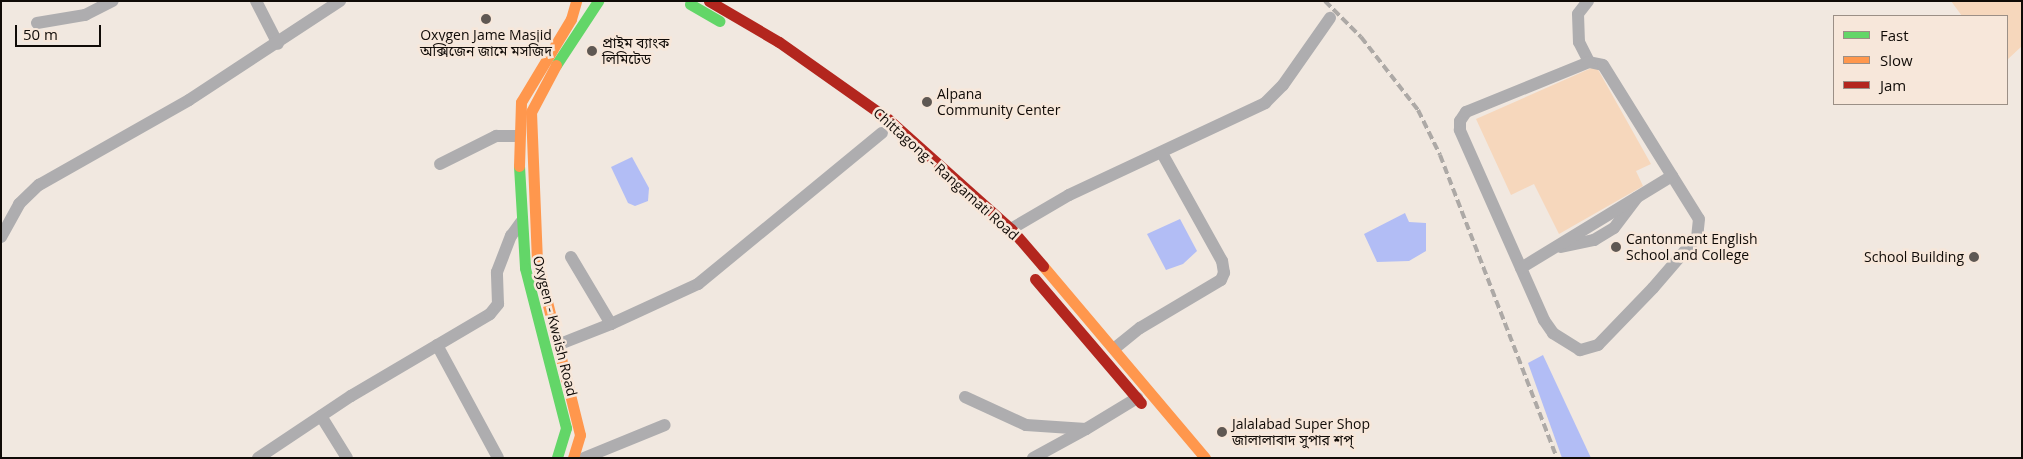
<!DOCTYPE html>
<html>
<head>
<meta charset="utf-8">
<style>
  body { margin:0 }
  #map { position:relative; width:2023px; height:459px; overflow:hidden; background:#f1e8e0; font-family:"Open Sans","Noto Sans Bengali",sans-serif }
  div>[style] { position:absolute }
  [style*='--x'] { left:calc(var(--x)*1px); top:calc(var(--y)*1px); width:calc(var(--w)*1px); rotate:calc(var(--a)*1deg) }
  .green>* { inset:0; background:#f6d7bc }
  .water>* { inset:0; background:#b2bdf5 }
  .street>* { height:12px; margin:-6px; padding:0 6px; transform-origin:6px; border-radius:6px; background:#aeadaf }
  .fast>* { height:11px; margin:-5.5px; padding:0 5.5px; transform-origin:5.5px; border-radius:5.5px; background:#63d668 }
  .slow>* { height:11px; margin:-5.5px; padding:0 5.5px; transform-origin:5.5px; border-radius:5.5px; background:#ff974d }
  .jam>* { height:11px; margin:-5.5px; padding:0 5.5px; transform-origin:5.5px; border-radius:5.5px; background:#b3261e }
  .rail>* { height:4px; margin-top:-2px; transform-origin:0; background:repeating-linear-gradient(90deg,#ada9a6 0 8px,transparent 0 12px) }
  .dots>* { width:14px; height:14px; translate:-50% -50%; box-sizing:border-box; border:2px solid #f7e7da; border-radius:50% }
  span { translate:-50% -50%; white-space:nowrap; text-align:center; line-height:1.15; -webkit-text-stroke:5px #f7e7da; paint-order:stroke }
  .poi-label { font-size:14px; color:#100b07 }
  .left { translate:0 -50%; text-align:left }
  .right { translate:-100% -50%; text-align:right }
  .street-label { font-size:14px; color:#100b07 }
  .frame { position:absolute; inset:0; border:2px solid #100b07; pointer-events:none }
  .legend { position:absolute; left:1833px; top:15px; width:175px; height:90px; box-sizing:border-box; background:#f7e7da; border:1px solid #9b8f86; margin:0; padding:6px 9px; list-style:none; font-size:15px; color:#100b07 }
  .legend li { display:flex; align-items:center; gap:10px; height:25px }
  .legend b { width:25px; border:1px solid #9b8f86 }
  .scale { position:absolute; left:15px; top:25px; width:86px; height:22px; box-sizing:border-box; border:2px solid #100b07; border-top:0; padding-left:6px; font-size:15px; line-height:18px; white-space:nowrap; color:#100b07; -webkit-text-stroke:4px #f7e7da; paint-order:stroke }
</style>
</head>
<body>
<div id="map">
  <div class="green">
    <i style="clip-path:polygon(1951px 1px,2022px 1px,2022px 46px,2007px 60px,2007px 16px,1962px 16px)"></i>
    <i style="clip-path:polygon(1596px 66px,1651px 164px,1636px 171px,1643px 186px,1559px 234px,1534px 184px,1511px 195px,1476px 119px)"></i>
  </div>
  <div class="water">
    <i style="clip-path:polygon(632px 157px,649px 188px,648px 201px,635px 206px,628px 203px,611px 167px)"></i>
    <i style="clip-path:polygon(1405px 213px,1409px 222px,1426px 223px,1426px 251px,1409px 261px,1377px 262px,1364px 234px)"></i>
    <i style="clip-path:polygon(1180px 219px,1197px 251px,1183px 264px,1166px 270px,1147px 234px)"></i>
    <i style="clip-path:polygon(1543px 355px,1591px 458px,1562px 458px,1528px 363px)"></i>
  </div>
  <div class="street">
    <i style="--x:256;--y:1;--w:48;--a:62.9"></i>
    <i style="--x:1588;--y:1;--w:16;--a:128"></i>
    <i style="--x:1578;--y:14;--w:28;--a:88"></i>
    <i style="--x:1579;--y:42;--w:22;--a:63"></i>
    <i style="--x:37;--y:23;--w:49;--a:-9.5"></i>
    <i style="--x:85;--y:15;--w:31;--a:-27"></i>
    <i style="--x:1589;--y:62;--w:14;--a:12"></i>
    <i style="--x:1603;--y:65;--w:181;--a:58.1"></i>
    <i style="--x:1699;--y:219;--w:18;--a:96"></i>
    <i style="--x:1697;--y:237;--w:67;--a:130.8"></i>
    <i style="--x:1653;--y:288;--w:79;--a:134"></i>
    <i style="--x:1598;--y:345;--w:19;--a:164"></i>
    <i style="--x:1580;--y:350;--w:32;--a:-148"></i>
    <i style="--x:1553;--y:333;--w:16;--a:-125"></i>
    <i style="--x:1544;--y:320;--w:208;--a:-113.9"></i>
    <i style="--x:1460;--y:130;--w:9;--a:-90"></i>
    <i style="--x:1460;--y:121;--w:11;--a:-56"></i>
    <i style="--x:1466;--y:112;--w:133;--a:-22.1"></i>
    <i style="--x:440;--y:164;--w:63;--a:-26.6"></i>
    <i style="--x:496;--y:136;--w:22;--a:0"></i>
    <i style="--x:1011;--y:229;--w:67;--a:-30.4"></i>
    <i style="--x:1069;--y:195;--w:217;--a:-25.1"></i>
    <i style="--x:1265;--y:103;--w:25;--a:-45"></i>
    <i style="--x:1283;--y:85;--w:82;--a:-55"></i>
    <i style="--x:1;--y:237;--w:38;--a:-61"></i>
    <i style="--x:19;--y:204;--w:28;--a:-44"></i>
    <i style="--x:39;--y:185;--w:172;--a:-29.5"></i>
    <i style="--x:189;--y:100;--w:181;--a:-33.3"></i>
    <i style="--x:1561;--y:247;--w:34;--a:-12"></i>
    <i style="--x:1594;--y:240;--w:23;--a:-31"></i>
    <i style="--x:1614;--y:228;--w:38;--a:-53"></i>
    <i style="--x:571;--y:257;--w:78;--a:59.2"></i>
    <i style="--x:1521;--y:268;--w:177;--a:-31.4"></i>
    <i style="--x:560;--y:344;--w:55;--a:-21.4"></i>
    <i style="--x:611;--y:324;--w:96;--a:-24.7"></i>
    <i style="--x:698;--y:284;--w:238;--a:-39.4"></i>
    <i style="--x:437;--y:345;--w:128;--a:61.6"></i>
    <i style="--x:1115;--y:348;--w:32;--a:-39"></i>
    <i style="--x:1140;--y:328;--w:94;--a:-30.7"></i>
    <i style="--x:1221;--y:280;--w:8;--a:-67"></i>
    <i style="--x:1224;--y:273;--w:12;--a:-99"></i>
    <i style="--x:1222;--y:261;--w:124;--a:-119.1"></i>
    <i style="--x:965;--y:397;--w:67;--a:24.7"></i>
    <i style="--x:1026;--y:425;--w:60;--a:3.8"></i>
    <i style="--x:1086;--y:429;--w:60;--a:-31.3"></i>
    <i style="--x:321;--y:416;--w:49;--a:58.2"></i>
    <i style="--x:258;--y:458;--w:112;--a:-33.7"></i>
    <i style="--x:351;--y:396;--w:161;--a:-30.5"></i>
    <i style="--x:490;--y:314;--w:13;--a:-51"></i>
    <i style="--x:498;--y:304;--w:32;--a:-92"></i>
    <i style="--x:497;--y:272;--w:39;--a:-69"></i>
    <i style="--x:511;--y:236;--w:17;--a:-54"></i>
    <i style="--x:584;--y:458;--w:87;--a:-22.2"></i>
    <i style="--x:1033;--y:458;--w:60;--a:-28.7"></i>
  </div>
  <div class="fast">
    <i style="--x:690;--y:4;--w:34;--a:30"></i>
    <i style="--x:556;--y:65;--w:77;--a:-56.7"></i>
    <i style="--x:519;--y:166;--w:102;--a:86.6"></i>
    <i style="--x:525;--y:268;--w:165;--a:75.6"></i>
    <i style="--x:566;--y:428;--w:31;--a:107"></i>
  </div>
  <div class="slow">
    <i style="--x:556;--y:65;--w:53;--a:118"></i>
    <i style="--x:531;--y:112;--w:149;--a:87.7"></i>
    <i style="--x:537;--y:261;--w:179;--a:76.1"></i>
    <i style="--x:580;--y:435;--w:24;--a:107"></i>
    <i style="--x:519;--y:166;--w:64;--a:-88.2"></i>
    <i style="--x:521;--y:102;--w:97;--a:-58.9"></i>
    <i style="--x:571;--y:19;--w:19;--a:-74"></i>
    <i style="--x:1043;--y:266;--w:251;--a:49.8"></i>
  </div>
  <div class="jam">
    <i style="--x:709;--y:1;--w:81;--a:30.4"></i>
    <i style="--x:779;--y:42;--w:133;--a:35.2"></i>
    <i style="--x:888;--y:119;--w:165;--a:41.8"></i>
    <i style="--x:1011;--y:229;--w:49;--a:49.1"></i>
    <i style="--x:1035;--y:279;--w:163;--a:49.5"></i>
  </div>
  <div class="rail">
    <i style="--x:1325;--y:1;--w:51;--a:45"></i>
    <i style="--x:1361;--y:37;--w:93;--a:52"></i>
    <i style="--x:1418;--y:110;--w:50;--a:63.9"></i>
    <i style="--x:1440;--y:155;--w:325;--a:68.9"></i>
  </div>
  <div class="dots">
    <i style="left:486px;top:19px;background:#5f5853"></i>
    <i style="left:592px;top:51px;background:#5f5853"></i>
    <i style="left:927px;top:102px;background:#5f5853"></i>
    <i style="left:1616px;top:247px;background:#5f5853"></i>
    <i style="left:1974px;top:257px;background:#5f5853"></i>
    <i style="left:1222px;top:432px;background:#5f5853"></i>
  </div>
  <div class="poi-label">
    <span style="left:486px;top:43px">Oxygen Jame Masjid<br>অক্সিজেন জামে মসজিদ</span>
    <span class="left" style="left:602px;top:51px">প্রাইম ব্যাংক<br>লিমিটেড</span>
    <span class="left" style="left:937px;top:102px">Alpana<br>Community Center</span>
    <span class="left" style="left:1626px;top:247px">Cantonment English<br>School and College</span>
    <span class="right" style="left:1964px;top:257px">School Building</span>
    <span class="left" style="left:1232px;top:432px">Jalalabad Super Shop<br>জালালাবাদ সুপার শপ্</span>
  </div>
  <div class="street-label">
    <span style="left:946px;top:174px;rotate:42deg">Chittagong - Rangamati Road</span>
    <span style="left:555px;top:326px;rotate:76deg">Oxygen - Kwaish Road</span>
  </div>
  <div class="frame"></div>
  <ul class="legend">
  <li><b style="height:6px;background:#63d668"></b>Fast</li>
  <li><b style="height:6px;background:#ff974d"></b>Slow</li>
  <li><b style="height:6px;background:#b3261e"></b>Jam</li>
  </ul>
  <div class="scale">50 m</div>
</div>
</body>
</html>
